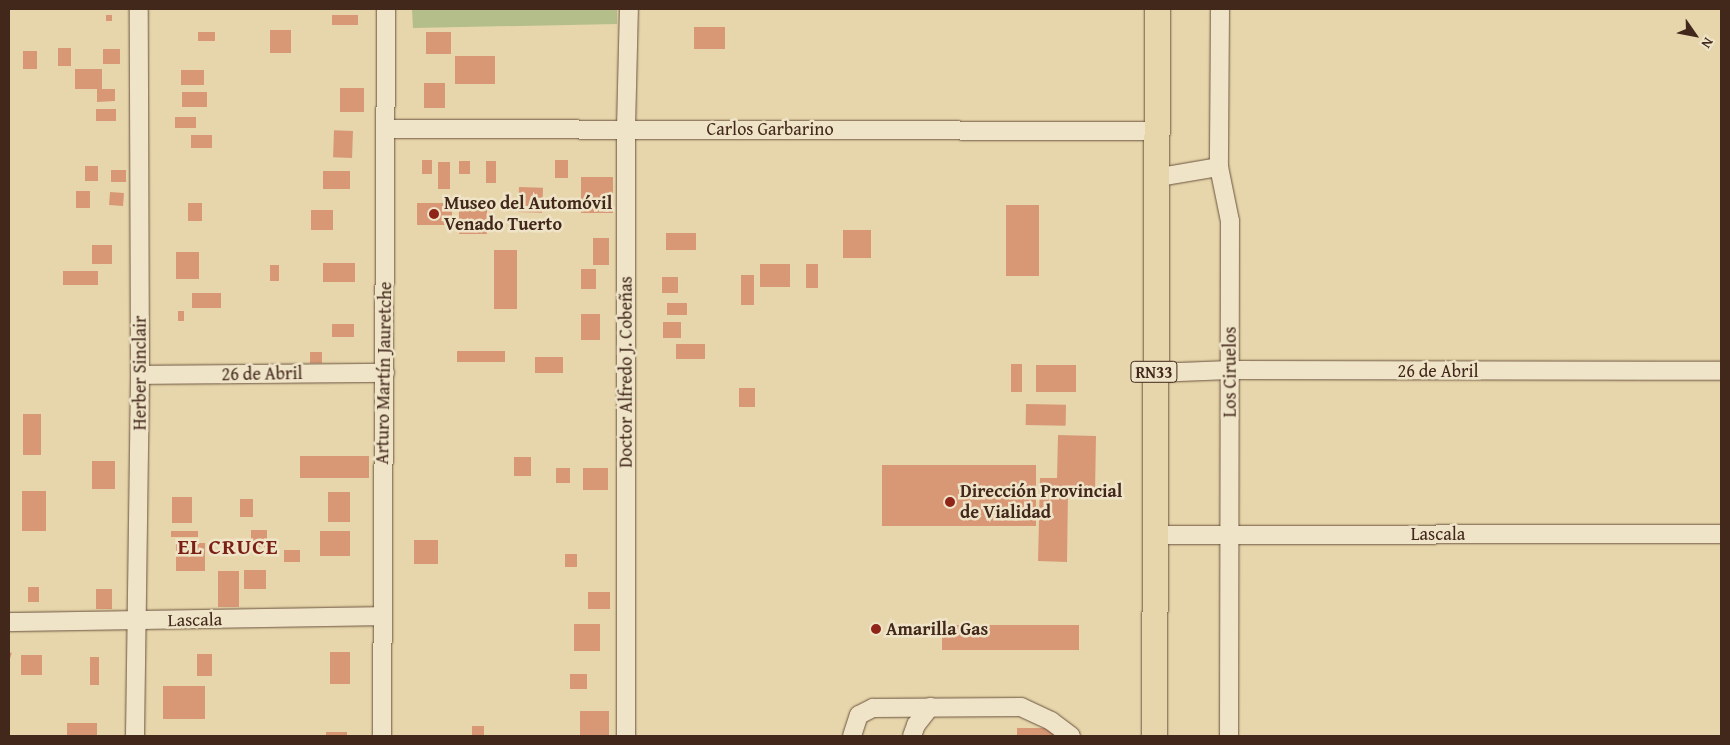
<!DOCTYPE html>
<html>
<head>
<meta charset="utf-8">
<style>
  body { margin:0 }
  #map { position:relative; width:1730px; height:745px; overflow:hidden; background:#e7d6ab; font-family:"Gentium Book Plus",serif }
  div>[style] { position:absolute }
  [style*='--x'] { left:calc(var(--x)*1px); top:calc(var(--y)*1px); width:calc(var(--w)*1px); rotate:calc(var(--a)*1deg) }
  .green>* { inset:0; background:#b3be8b }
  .building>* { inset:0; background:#d89876; transform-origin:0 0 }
  .roads { filter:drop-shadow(0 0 1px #6b533f) drop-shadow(0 0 1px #6b533f) }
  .minor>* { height:18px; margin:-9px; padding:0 9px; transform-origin:9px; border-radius:9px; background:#efe4c8 }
  .highway>* { height:25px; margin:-12.5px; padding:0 12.5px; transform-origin:12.5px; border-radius:12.5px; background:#e7d6ab }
  .dots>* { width:14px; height:14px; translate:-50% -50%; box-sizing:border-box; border:2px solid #efe4c8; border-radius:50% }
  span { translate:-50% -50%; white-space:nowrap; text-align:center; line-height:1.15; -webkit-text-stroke:5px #efe4c8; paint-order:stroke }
  .shield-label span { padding:1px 4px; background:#efe4c8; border:1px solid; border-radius:4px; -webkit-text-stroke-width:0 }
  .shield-label { font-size:16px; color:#42271b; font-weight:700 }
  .street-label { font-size:18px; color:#42271b }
  .poi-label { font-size:18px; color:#42271b; font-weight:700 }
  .left { translate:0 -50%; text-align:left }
  .district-label { font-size:22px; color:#7a1f14; font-weight:700; letter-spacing:1px }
  .frame { position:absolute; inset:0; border:10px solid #42271b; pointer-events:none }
  .north { position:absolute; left:1670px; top:10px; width:50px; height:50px; -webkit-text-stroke:4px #efe4c8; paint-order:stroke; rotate:123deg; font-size:14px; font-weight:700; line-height:20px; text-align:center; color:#42271b }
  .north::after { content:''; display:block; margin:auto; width:18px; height:22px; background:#42271b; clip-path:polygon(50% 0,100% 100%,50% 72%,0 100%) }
</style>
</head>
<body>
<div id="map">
  <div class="green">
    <i style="clip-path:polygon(412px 9px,617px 9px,617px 24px,413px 28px)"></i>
  </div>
  <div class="building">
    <i style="left:106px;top:15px;width:6px;height:6px"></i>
    <i style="left:332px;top:15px;width:26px;height:10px"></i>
    <i style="left:694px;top:27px;width:31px;height:22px"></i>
    <i style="left:270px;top:30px;width:21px;height:23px"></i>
    <i style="left:215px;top:32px;width:9px;height:17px;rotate:90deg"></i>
    <i style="left:426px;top:32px;width:25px;height:22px"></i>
    <i style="left:58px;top:48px;width:13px;height:18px"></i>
    <i style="left:103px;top:49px;width:17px;height:15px"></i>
    <i style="left:23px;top:51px;width:14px;height:18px"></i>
    <i style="left:455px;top:56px;width:40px;height:28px"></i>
    <i style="clip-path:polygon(75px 69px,102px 69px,102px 89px,115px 89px,115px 101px,97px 102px,97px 89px,75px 89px)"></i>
    <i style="left:181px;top:70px;width:23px;height:15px"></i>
    <i style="left:424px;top:83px;width:21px;height:25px"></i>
    <i style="left:340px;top:88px;width:24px;height:24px"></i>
    <i style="left:182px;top:92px;width:25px;height:15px"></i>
    <i style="left:96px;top:109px;width:20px;height:12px"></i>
    <i style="left:175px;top:117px;width:21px;height:11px"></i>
    <i style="left:353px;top:131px;width:27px;height:19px;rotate:92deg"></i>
    <i style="left:191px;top:135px;width:21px;height:13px"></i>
    <i style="left:422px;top:160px;width:10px;height:14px"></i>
    <i style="left:555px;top:160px;width:13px;height:18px"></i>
    <i style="left:459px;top:161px;width:11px;height:13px"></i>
    <i style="left:486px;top:161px;width:10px;height:22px"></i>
    <i style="left:438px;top:162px;width:12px;height:27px"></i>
    <i style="left:85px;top:166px;width:13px;height:15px"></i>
    <i style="left:111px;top:170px;width:15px;height:12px"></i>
    <i style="left:323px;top:171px;width:27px;height:18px"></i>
    <i style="left:581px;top:177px;width:32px;height:36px"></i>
    <i style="left:519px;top:187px;width:24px;height:25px;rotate:2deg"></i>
    <i style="left:76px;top:191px;width:14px;height:17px"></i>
    <i style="left:110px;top:192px;width:14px;height:13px;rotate:4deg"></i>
    <i style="left:188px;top:203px;width:14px;height:18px"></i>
    <i style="left:417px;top:203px;width:35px;height:22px"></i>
    <i style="left:1006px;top:205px;width:33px;height:71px"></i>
    <i style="left:459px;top:208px;width:28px;height:26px"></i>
    <i style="left:311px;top:210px;width:22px;height:20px"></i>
    <i style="left:843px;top:230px;width:28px;height:28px"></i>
    <i style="left:666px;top:233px;width:30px;height:17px"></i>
    <i style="left:593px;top:238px;width:16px;height:27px"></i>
    <i style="left:92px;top:245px;width:20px;height:19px"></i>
    <i style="left:494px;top:250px;width:23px;height:59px"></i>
    <i style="left:176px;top:252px;width:23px;height:27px"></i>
    <i style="left:323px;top:263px;width:32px;height:19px"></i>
    <i style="left:760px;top:264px;width:30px;height:23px"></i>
    <i style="left:818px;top:264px;width:24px;height:12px;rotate:90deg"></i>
    <i style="left:270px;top:265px;width:9px;height:16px"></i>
    <i style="left:581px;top:269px;width:15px;height:20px"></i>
    <i style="left:63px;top:271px;width:35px;height:14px"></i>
    <i style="left:741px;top:275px;width:13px;height:30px"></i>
    <i style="left:662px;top:277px;width:16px;height:16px"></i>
    <i style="left:192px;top:293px;width:29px;height:15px"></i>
    <i style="left:667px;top:303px;width:20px;height:12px"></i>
    <i style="left:178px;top:311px;width:6px;height:10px"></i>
    <i style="left:581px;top:314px;width:19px;height:26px"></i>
    <i style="left:663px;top:322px;width:18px;height:16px"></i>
    <i style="left:332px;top:324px;width:22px;height:13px"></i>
    <i style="left:676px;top:344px;width:29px;height:15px"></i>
    <i style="left:457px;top:351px;width:48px;height:11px"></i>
    <i style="left:310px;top:352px;width:12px;height:11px"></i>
    <i style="left:535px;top:357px;width:28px;height:16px"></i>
    <i style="left:1011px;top:364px;width:11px;height:28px"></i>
    <i style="left:1036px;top:365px;width:40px;height:27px"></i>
    <i style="left:739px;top:388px;width:16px;height:19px"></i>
    <i style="left:1026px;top:404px;width:40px;height:21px;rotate:1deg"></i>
    <i style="left:23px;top:414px;width:18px;height:41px"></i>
    <i style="clip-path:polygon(1058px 435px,1096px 436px,1095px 493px,1068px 493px,1067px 562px,1038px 561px,1040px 478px,1057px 478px)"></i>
    <i style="left:300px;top:456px;width:69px;height:22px"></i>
    <i style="left:514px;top:457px;width:17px;height:19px"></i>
    <i style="left:92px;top:461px;width:23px;height:28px"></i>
    <i style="left:1036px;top:465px;width:61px;height:154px;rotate:90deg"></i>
    <i style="left:556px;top:468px;width:14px;height:15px"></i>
    <i style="left:583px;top:468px;width:25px;height:22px"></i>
    <i style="left:22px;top:491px;width:24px;height:40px"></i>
    <i style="left:328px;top:492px;width:22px;height:30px"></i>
    <i style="left:172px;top:497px;width:20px;height:26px"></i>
    <i style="left:240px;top:499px;width:13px;height:18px"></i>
    <i style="left:251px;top:530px;width:16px;height:17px"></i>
    <i style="left:171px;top:531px;width:27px;height:6px"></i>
    <i style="left:320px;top:531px;width:30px;height:25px"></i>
    <i style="left:414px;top:540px;width:24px;height:24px"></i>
    <i style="left:176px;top:543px;width:29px;height:28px"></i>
    <i style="left:284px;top:550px;width:16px;height:12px"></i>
    <i style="left:565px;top:554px;width:12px;height:13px"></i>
    <i style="left:244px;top:570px;width:22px;height:19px"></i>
    <i style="left:218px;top:571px;width:21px;height:36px"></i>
    <i style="left:39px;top:587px;width:15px;height:11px;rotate:90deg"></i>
    <i style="left:96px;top:589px;width:16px;height:20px"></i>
    <i style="left:588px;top:592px;width:22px;height:17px"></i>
    <i style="left:574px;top:624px;width:26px;height:27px"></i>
    <i style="left:1079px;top:625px;width:25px;height:137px;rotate:90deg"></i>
    <i style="left:9px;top:652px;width:3px;height:18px;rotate:18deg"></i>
    <i style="left:330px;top:652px;width:20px;height:32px"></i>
    <i style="left:197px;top:654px;width:15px;height:22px"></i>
    <i style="left:21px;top:655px;width:21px;height:20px"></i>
    <i style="left:90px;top:657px;width:9px;height:28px"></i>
    <i style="left:570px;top:674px;width:17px;height:15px"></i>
    <i style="left:163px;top:686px;width:42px;height:33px"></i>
    <i style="left:580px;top:711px;width:29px;height:24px"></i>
    <i style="left:67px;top:723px;width:30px;height:13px"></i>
    <i style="left:472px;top:726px;width:12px;height:10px"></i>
    <i style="left:1055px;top:728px;width:8px;height:38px;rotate:90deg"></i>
    <i style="left:326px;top:732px;width:21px;height:4px"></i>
  </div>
  <div class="roads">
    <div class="minor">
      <i style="--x:1220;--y:9;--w:158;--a:90.4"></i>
      <i style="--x:1219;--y:167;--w:55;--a:78.5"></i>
      <i style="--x:1230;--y:221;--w:515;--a:90.11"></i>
      <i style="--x:386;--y:129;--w:769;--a:0.15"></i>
      <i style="--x:1154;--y:178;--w:66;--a:-9.6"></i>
      <i style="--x:1154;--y:373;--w:76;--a:-2.3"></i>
      <i style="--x:1230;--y:370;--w:491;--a:0.1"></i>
      <i style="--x:140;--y:375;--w:245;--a:-0.5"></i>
      <i style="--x:1154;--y:535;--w:567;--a:-0.1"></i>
      <i style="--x:9;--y:622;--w:372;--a:-0.9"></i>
      <i style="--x:135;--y:736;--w:361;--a:-89.2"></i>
      <i style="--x:140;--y:375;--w:366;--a:-90.2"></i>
      <i style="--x:382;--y:736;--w:727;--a:-89.68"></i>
      <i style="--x:626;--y:736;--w:608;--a:-90"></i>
      <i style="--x:626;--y:128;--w:119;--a:-88.6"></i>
      <i style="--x:852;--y:736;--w:22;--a:-72"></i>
      <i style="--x:859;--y:715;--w:16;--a:-27"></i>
      <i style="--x:873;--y:708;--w:148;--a:-0.4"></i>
      <i style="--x:1021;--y:707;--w:33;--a:25"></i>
      <i style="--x:1051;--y:721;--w:25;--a:37"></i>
      <i style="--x:912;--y:736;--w:12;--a:-70"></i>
      <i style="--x:916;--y:725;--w:23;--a:-52"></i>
    </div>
    <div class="highway">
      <i style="--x:1154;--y:736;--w:727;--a:-89.76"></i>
    </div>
  </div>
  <div class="dots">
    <i style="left:434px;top:214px;background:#8f2418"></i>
    <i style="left:950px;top:502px;background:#8f2418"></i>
    <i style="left:876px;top:629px;background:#8f2418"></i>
  </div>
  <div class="shield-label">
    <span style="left:1154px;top:372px">RN33</span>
  </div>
  <div class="street-label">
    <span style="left:770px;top:129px">Carlos Garbarino</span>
    <span style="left:1438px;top:371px">26 de Abril</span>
    <span style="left:626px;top:372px;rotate:-90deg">Doctor Alfredo J. Cobeñas</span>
    <span style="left:1230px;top:372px;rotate:-90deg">Los Ciruelos</span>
    <span style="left:140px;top:373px;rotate:-90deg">Herber Sinclair</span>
    <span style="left:384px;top:373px;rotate:-89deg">Arturo Martín Jauretche</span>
    <span style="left:262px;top:374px;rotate:-1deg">26 de Abril</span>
    <span style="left:1438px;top:534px">Lascala</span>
    <span style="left:195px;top:620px;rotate:-1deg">Lascala</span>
  </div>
  <div class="poi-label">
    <span class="left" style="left:444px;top:214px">Museo del Automóvil<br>Venado Tuerto</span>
    <span class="left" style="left:960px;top:502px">Dirección Provincial<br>de Vialidad</span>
    <span class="left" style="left:886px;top:629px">Amarilla Gas</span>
  </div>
  <div class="district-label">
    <span style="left:228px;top:547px">EL CRUCE</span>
  </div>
  <div class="frame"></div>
  <div class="north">N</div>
</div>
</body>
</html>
